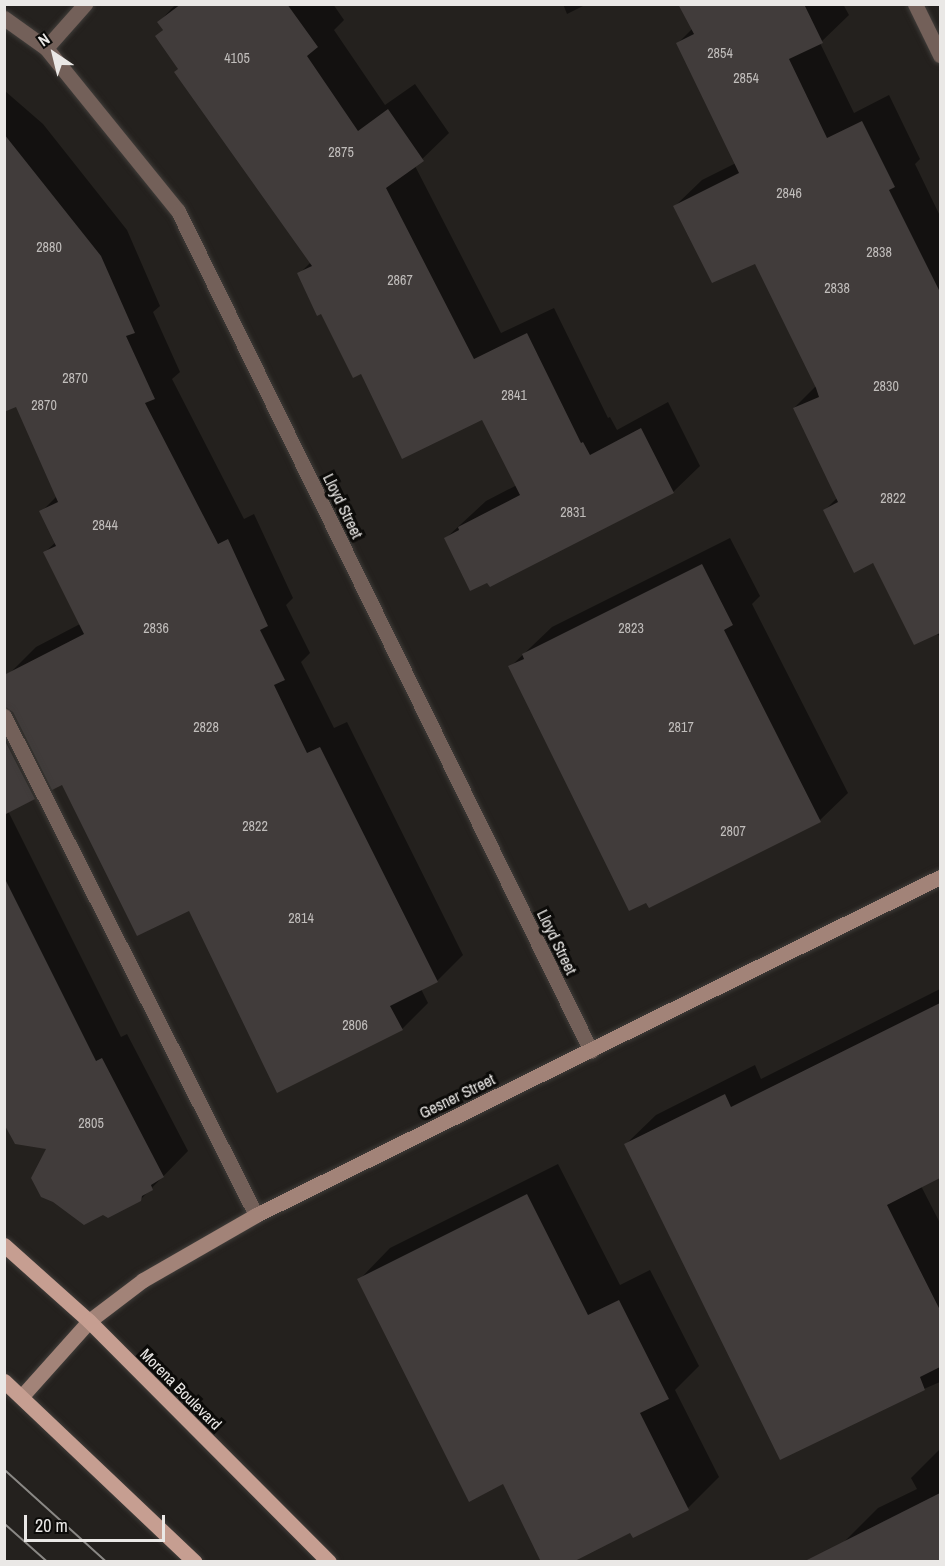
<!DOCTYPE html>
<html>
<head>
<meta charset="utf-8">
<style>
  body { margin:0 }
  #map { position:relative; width:945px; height:1566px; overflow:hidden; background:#24211e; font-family:"Archivo Narrow",sans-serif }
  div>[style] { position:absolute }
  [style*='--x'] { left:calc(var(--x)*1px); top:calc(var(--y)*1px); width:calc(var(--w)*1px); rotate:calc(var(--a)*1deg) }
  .shadow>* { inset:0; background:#0007 }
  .building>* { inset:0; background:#413c3b }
  .roads { filter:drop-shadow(0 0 2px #403d3a) drop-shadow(0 0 2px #403d3a) }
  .service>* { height:15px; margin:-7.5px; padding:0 7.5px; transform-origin:7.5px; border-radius:7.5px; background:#736059 }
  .minor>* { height:15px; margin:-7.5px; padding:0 7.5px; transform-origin:7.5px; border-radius:7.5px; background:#736059 }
  .secondary>* { height:15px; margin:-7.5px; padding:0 7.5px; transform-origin:7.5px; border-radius:7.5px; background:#a28378 }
  .primary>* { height:15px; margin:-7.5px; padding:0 7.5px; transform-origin:7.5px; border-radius:7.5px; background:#c69e91 }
  .tram>* { height:1.5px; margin:-0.75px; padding:0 0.75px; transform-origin:0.75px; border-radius:0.75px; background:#8a8885 }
  span { translate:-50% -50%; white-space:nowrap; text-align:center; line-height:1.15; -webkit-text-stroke:6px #0c0b09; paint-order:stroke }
  .number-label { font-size:14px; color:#c0bdbb }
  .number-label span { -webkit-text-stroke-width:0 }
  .street-label { font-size:16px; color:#eae8e6 }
  .frame { position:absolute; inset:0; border:6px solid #eae8e6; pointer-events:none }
  .north { position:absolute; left:24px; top:24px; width:60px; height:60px; -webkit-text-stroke:4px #0c0b09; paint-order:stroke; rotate:325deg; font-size:16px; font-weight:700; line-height:24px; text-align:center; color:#eae8e6 }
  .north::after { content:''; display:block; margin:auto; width:21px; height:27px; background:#eae8e6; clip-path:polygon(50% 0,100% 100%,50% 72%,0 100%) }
  .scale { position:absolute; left:24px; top:1515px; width:141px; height:27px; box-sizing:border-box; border:3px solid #eae8e6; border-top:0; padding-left:8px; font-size:18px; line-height:21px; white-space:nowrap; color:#eae8e6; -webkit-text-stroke:4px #0c0b09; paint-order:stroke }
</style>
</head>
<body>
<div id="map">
  <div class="shadow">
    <i style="clip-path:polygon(176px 4px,333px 4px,344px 20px,334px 30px,385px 105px,415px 84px,449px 133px,415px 166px,501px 333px,554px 308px,608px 418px,610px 417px,617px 430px,668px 402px,700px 466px,673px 492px,446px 538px,486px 501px,517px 485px,483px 418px,362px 372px,299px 274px,311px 262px,157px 36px,164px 29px,159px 22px)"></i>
    <i style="clip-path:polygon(563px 4px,587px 4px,567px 14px)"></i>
    <i style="clip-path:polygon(679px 4px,843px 4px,849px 15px,820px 43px,854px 113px,889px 95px,920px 159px,915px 164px,940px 216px,940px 637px,825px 510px,838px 497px,794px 408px,817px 385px,756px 262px,675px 206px,702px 180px,736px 163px,678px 43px,693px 28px)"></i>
    <i style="clip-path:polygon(5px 91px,43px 124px,127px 230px,160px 306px,153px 312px,180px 372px,172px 379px,244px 519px,254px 514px,293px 598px,286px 605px,310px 653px,301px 662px,334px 728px,347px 722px,463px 955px,437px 981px,421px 989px,428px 1003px,402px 1029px,189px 909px,10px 673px,36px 647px,80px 624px,45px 552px,56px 542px,41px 512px,57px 496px,17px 405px,4px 387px)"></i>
    <i style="clip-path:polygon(730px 538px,760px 596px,752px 604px,848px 793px,820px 820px,510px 667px,552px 627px)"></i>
    <i style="clip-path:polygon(4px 764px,6px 807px,121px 1037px,127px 1034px,188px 1151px,140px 1200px,4px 1121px)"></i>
    <i style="clip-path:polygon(940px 989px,940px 1176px,921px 1186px,940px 1223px,940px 1382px,896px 1401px,626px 1144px,656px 1115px,755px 1065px,761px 1079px)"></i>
    <i style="clip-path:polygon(558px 1164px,620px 1285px,650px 1270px,699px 1366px,675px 1390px,719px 1477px,688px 1508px,631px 1531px,503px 1482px,359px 1280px,390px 1248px)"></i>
    <i style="clip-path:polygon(940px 1449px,940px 1562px,853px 1562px,844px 1542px,878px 1508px,917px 1489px,911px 1478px)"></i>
  </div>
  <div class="building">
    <i style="clip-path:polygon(181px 4px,287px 4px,318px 47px,307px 56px,358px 131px,388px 109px,424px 161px,386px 188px,474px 359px,527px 333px,581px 443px,583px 442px,590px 455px,641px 428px,674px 493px,490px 587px,487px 583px,470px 591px,444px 538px,459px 530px,458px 527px,520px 495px,482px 420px,402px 459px,361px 374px,353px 378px,321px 314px,317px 316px,297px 273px,312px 266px,174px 72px,178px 69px,155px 36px,163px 30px,157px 22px)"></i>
    <i style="clip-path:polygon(678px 4px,804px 4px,823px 43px,789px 59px,827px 138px,862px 121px,895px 187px,889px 190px,940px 292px,940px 633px,914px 645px,873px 563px,854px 573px,823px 510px,838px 502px,793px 408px,819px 397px,816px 388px,755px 264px,712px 283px,673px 206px,739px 173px,676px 43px,694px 34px)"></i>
    <i style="clip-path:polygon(4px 134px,101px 256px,135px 333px,126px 336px,155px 399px,145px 403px,218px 544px,228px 539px,268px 626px,260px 630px,285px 680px,274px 685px,307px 753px,320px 747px,438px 982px,390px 1006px,403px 1030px,277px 1093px,189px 911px,137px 936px,62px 785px,52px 790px,13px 712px,4px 706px,4px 675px,84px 634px,43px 552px,56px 546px,39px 511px,58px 502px,16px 407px,4px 412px)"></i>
    <i style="clip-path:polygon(702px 564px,733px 625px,724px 630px,821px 822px,649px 908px,646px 903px,629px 911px,508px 666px,524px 659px,522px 654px)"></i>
    <i style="clip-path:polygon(4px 739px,35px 799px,4px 815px)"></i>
    <i style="clip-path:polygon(4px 877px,96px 1061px,102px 1058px,164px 1177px,151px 1185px,153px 1190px,142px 1196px,141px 1201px,108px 1218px,103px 1215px,84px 1225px,53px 1202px,41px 1197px,31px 1178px,46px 1149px,15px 1144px,4px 1124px)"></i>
    <i style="clip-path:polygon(940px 1003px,940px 1178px,887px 1205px,940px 1310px,940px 1367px,920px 1377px,925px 1390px,780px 1460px,624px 1144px,725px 1094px,731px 1107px)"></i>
    <i style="clip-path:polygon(527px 1194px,588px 1315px,619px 1300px,669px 1399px,640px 1413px,689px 1510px,633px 1538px,630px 1533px,573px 1562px,541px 1562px,503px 1484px,469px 1502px,357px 1279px)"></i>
    <i style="clip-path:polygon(940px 1493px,940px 1562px,803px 1562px)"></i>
  </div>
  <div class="roads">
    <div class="service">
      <i style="--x:4;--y:716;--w:559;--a:63.21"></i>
    </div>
    <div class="minor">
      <i style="--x:915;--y:4;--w:57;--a:63.9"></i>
      <i style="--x:4;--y:18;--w:52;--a:35.5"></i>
      <i style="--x:46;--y:48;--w:210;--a:51"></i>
      <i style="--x:178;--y:211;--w:936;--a:63.82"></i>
      <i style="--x:46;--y:48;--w:59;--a:-48.4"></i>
    </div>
    <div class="secondary">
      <i style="--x:22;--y:1396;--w:101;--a:-48.2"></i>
      <i style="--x:89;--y:1321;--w:68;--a:-37.2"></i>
      <i style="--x:143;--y:1280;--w:130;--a:-29.9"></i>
      <i style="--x:256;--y:1215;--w:763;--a:-26.3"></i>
    </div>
    <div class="primary">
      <i style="--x:4;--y:1245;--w:114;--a:41.8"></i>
      <i style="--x:89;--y:1321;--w:340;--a:45.1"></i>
      <i style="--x:4;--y:1381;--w:263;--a:43.5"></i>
    </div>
  </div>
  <div class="tram">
    <i style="--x:4;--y:1469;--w:139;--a:42.1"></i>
    <i style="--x:4;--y:1523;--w:59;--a:41.6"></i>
  </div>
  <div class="number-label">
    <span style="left:720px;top:53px">2854</span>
    <span style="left:237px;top:58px">4105</span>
    <span style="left:746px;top:78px">2854</span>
    <span style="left:341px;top:152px">2875</span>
    <span style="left:789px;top:193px">2846</span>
    <span style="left:49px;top:247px">2880</span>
    <span style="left:879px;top:252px">2838</span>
    <span style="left:400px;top:280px">2867</span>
    <span style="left:837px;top:288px">2838</span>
    <span style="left:75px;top:378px">2870</span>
    <span style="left:886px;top:386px">2830</span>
    <span style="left:514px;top:395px">2841</span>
    <span style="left:44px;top:405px">2870</span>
    <span style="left:893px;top:498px">2822</span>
    <span style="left:573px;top:512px">2831</span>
    <span style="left:105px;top:525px">2844</span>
    <span style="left:156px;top:628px">2836</span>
    <span style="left:631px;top:628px">2823</span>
    <span style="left:206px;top:727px">2828</span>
    <span style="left:681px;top:727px">2817</span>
    <span style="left:255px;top:826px">2822</span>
    <span style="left:733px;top:831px">2807</span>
    <span style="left:301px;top:918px">2814</span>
    <span style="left:355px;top:1025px">2806</span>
    <span style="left:91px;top:1123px">2805</span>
  </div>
  <div class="street-label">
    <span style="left:343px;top:506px;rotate:64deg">Lloyd Street</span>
    <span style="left:557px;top:942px;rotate:64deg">Lloyd Street</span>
    <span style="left:457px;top:1096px;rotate:-26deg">Gesner Street</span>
    <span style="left:181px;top:1389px;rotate:45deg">Morena Boulevard</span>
  </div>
  <div class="frame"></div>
  <div class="north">N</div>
  <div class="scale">20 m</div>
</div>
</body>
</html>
